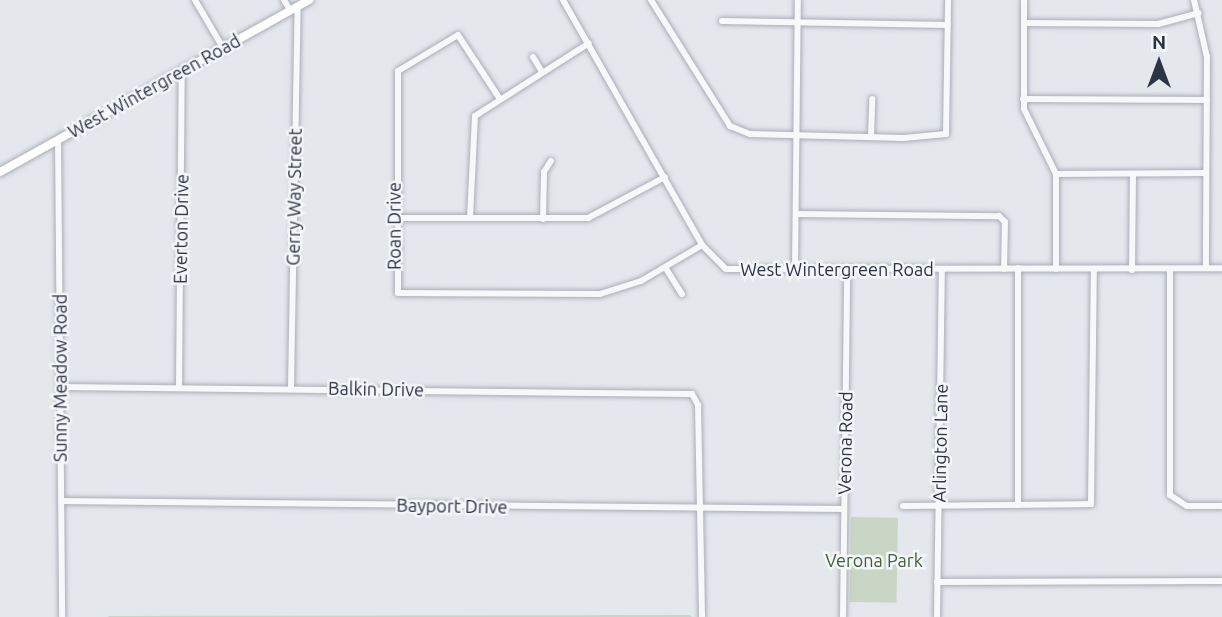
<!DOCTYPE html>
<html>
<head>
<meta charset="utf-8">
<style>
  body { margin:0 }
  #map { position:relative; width:1222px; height:617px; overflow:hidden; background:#e4e7ec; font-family:Ubuntu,sans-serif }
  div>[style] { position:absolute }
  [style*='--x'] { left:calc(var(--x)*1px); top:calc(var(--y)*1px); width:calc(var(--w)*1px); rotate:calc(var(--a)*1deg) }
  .green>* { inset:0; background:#c9d6c5; transform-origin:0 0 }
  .roads { filter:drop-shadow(0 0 2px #a9aeb7) drop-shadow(0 0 2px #a9aeb7) }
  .minor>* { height:6px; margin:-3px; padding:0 3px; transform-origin:3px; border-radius:3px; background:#f7f8fa }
  .major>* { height:8px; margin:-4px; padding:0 4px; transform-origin:4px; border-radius:4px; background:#fff }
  span { translate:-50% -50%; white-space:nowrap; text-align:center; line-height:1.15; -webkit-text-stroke:5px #f4f6f9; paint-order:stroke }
  .street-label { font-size:18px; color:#2b3445 }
  .park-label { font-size:18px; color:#3f6138 }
  .north { position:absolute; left:1124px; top:28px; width:70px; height:70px; -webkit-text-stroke:5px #f4f6f9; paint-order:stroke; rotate:0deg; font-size:19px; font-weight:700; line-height:28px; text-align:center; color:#2b3445 }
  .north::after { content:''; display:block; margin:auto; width:24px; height:32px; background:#2b3445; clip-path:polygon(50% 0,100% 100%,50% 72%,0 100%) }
</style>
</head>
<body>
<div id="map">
  <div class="green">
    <i style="left:851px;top:517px;width:47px;height:85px;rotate:1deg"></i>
    <i style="clip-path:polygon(690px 615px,692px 617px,108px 617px,109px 616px)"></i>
  </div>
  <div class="roads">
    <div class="minor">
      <i style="--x:195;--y:0;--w:56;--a:59.7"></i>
      <i style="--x:284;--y:0;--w:12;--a:59"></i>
      <i style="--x:563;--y:0;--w:282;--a:60.4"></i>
      <i style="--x:702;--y:245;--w:34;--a:45"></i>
      <i style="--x:726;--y:269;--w:496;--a:-0.1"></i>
      <i style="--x:651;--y:0;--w:149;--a:57.9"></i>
      <i style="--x:730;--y:126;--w:22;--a:22"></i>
      <i style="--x:750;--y:134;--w:154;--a:1.5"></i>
      <i style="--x:904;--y:138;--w:42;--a:-5.4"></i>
      <i style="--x:946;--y:134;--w:134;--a:-89.1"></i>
      <i style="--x:1024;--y:0;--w:109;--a:90"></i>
      <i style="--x:1024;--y:109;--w:72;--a:63.8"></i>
      <i style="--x:1056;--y:174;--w:95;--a:90"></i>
      <i style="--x:1194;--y:0;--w:58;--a:77.2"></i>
      <i style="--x:1207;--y:57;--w:211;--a:90.3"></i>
      <i style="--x:722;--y:21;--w:226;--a:1"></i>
      <i style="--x:1024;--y:23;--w:134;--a:0.4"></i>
      <i style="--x:1158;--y:24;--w:42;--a:-15"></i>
      <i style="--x:533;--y:57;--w:17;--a:59"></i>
      <i style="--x:498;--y:96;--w:73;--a:-123.3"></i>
      <i style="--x:458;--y:35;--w:70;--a:149"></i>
      <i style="--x:398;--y:71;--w:222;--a:90"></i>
      <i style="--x:398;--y:293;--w:202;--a:0.3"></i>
      <i style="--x:600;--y:294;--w:43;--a:-17.6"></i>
      <i style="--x:641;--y:281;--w:71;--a:-30.5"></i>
      <i style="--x:1023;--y:99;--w:184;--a:0.3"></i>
      <i style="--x:871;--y:137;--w:38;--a:-88"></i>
      <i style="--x:58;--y:139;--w:478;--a:89.5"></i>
      <i style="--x:1056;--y:174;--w:150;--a:-0.4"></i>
      <i style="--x:796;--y:214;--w:203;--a:0.6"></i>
      <i style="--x:999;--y:216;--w:8;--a:45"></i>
      <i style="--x:1005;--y:222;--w:47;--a:91.2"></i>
      <i style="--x:394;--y:218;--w:194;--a:0"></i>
      <i style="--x:588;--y:218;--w:87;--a:-28"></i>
      <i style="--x:470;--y:218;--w:102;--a:-87.2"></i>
      <i style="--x:475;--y:116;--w:135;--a:-32.6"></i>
      <i style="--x:543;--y:219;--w:47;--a:-88.8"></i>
      <i style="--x:544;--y:172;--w:13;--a:-58"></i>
      <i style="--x:665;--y:267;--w:32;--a:58"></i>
      <i style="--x:1018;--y:268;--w:237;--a:90"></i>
      <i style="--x:1170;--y:269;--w:226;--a:90"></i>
      <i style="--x:1170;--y:495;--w:20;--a:33"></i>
      <i style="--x:1187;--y:506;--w:35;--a:0"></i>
      <i style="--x:795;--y:270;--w:270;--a:-89.4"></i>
      <i style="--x:1132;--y:270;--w:96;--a:-89.4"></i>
      <i style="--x:61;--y:387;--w:631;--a:0.64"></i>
      <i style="--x:692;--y:394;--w:13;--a:61"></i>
      <i style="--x:698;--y:405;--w:212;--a:88.9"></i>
      <i style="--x:179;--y:388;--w:317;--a:-89.5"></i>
      <i style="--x:291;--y:388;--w:382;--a:-89"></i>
      <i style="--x:61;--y:501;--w:783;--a:0.59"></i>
      <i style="--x:903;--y:506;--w:188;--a:-0.6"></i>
      <i style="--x:1091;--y:504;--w:235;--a:-89.3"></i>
      <i style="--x:937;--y:582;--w:285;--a:-0.2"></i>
      <i style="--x:843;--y:617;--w:347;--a:-89.3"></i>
      <i style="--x:937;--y:617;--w:347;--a:-89.2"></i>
    </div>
    <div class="major">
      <i style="--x:0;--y:172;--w:354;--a:-29.1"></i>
    </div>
  </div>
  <div class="street-label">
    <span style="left:154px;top:86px;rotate:-29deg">West Wintergreen Road</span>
    <span style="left:294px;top:197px;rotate:-89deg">Gerry Way Street</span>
    <span style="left:394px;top:226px;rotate:-90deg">Roan Drive</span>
    <span style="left:181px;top:229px;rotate:-89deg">Everton Drive</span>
    <span style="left:837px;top:269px">West Wintergreen Road</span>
    <span style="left:60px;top:378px;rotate:-90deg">Sunny Meadow Road</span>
    <span style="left:376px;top:389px;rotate:1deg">Balkin Drive</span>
    <span style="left:845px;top:443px;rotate:-89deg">Verona Road</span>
    <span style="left:940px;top:443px;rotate:-89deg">Arlington Lane</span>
    <span style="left:452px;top:506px;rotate:1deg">Bayport Drive</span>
  </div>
  <div class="park-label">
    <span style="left:874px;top:560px">Verona Park</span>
  </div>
  <div class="north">N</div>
</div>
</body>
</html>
